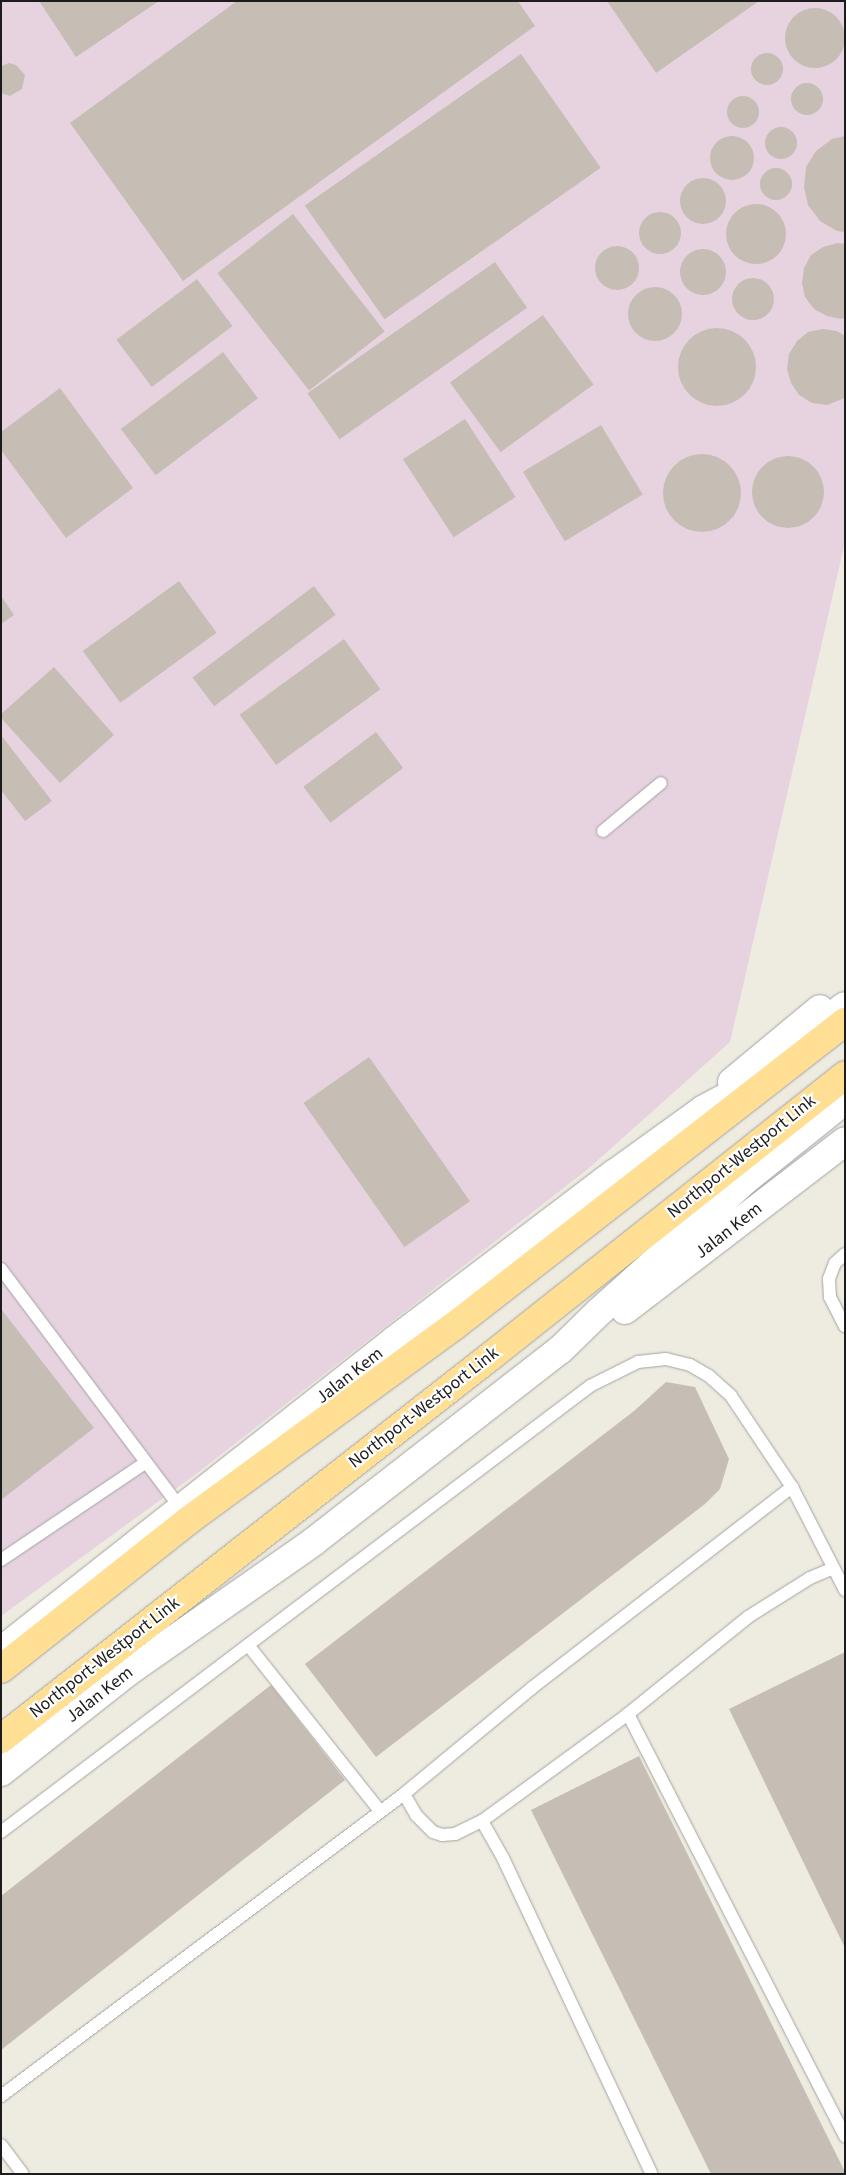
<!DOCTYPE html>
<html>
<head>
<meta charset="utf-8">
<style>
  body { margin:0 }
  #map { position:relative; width:846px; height:2175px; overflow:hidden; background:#eeebe0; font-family:"Source Sans 3",sans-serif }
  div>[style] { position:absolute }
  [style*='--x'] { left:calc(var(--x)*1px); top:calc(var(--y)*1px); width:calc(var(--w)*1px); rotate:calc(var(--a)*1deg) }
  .industrial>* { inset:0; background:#e7d2e0 }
  .building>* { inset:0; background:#c6beb4; transform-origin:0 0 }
  .round { border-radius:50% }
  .roads { filter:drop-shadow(0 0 1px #a3a3a3) drop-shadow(0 0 1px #a3a3a3) }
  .service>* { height:12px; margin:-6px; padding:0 6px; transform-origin:6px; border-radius:6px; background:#fff }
  .tertiary>* { height:28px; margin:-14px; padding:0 14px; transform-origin:14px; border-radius:14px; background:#fff }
  .primary>* { height:28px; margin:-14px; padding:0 14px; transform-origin:14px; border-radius:14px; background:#ffdf94 }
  span { translate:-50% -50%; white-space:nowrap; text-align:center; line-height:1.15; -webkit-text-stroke:4.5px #fff; paint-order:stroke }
  .street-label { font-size:18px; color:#1c1c1c }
  .frame { position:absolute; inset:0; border:2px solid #1c1c1c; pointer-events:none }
</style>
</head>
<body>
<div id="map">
  <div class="industrial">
    <i style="clip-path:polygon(1px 1px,845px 1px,845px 542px,730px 1042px,588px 1169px,196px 1474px,1px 1616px)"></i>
  </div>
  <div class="building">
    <i style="clip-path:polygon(39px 1px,159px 1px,76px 57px)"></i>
    <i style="clip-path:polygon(237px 1px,518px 1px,535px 26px,183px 281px,70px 123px)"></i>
    <i style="clip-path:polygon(607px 1px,759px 1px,656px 73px)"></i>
    <i class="round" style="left:785px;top:8px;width:60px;height:60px"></i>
    <i class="round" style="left:751px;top:53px;width:32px;height:32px"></i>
    <i style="left:521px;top:54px;width:139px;height:264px;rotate:55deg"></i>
    <i style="clip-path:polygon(9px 63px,16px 65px,25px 75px,22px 89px,10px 96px,1px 93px,1px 66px)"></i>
    <i class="round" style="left:791px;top:83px;width:32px;height:32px"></i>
    <i class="round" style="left:727px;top:96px;width:32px;height:32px"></i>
    <i class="round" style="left:765px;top:127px;width:32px;height:32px"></i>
    <i class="round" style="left:710px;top:136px;width:44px;height:44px"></i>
    <i style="clip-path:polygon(845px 136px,845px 232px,837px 231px,820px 221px,808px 205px,804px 187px,806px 167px,816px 151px,832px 139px)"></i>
    <i class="round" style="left:760px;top:168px;width:32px;height:32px"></i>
    <i class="round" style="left:680px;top:178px;width:46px;height:46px"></i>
    <i class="round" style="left:726px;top:204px;width:60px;height:60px"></i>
    <i class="round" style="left:639px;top:212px;width:42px;height:42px"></i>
    <i style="left:293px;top:214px;width:149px;height:96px;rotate:52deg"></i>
    <i style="clip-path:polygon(837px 243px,845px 244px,845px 318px,841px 319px,827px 316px,814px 309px,805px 297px,802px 283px,804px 268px,811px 255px,823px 247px)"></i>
    <i class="round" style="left:595px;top:246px;width:44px;height:44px"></i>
    <i class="round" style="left:680px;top:249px;width:46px;height:46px"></i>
    <i style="left:495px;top:262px;width:56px;height:229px;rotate:55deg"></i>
    <i class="round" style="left:732px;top:278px;width:42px;height:42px"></i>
    <i style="left:197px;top:279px;width:59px;height:101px;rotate:53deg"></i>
    <i class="round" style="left:628px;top:287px;width:54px;height:54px"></i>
    <i style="left:543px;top:315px;width:86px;height:115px;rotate:54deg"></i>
    <i class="round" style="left:678px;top:328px;width:78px;height:78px"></i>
    <i style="clip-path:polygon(823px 329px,837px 331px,845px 336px,845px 398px,827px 405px,812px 403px,799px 395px,791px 383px,787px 369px,789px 354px,797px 341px,808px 332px)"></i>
    <i style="left:223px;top:352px;width:58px;height:128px;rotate:53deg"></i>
    <i style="clip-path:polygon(60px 388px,133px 488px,66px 538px,1px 450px,1px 432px)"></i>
    <i style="left:465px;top:419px;width:93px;height:74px;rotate:57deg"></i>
    <i style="left:601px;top:425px;width:81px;height:91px;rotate:59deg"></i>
    <i class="round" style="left:663px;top:454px;width:78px;height:78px"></i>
    <i class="round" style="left:752px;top:456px;width:72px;height:72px"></i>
    <i style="left:179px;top:581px;width:64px;height:119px;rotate:54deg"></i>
    <i style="left:314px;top:586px;width:36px;height:152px;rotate:53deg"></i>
    <i style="clip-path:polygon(1px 596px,14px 615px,1px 624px)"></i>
    <i style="left:344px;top:639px;width:62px;height:129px;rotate:54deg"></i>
    <i style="clip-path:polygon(54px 667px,114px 735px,60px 783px,1px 718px,1px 714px)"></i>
    <i style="left:376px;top:732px;width:45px;height:91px;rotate:53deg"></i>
    <i style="clip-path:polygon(1px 735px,52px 801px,25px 821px,1px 790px)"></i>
    <i style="left:369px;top:1057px;width:176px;height:80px;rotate:55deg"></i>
    <i style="clip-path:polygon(1px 1309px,94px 1428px,1px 1500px)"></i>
    <i style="clip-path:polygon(666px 1382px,695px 1387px,729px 1459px,720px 1489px,705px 1504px,376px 1757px,305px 1664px,634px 1411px)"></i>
    <i style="clip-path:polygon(845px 1652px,845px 1948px,729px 1709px)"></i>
    <i style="clip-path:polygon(271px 1685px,345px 1780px,1px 2050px,1px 1896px)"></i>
    <i style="clip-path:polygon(639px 1756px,845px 2172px,845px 2174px,711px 2174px,531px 1810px)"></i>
  </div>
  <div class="roads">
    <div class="service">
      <i style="--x:603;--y:831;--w:75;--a:-39.6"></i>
      <i style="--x:845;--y:1254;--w:13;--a:138"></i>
      <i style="--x:835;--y:1263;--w:17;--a:111"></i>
      <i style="--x:829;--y:1279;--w:18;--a:87"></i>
      <i style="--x:830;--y:1297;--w:33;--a:63"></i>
      <i style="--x:1;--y:1269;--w:300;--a:53.1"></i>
      <i style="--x:792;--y:1487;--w:116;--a:62.8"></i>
      <i style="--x:1;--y:1560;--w:174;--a:-34"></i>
      <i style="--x:248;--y:1645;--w:212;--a:51.5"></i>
      <i style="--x:628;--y:1714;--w:475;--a:62.8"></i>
      <i style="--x:404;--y:1794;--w:24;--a:60"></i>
      <i style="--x:416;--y:1815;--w:24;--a:45"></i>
      <i style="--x:433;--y:1832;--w:9;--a:18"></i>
      <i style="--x:442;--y:1835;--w:13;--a:-4"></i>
      <i style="--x:455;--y:1834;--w:30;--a:-26"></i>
      <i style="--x:482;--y:1821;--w:43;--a:60.4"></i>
      <i style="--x:503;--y:1858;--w:349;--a:64.8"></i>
      <i style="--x:482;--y:1821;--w:181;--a:-36.2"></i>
      <i style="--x:628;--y:1714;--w:154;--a:-38.9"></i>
      <i style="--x:748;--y:1617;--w:73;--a:-32.2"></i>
      <i style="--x:810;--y:1578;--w:25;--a:-23"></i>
      <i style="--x:1;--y:1832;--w:739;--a:-37.13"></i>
      <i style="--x:590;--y:1386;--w:54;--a:-26.6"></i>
      <i style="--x:638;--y:1362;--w:28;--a:-6"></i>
      <i style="--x:666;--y:1359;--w:25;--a:14"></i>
      <i style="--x:690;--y:1365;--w:22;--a:30"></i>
      <i style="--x:709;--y:1376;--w:30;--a:42"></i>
      <i style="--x:731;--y:1396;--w:110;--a:56.2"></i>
      <i style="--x:792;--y:1487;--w:329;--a:142.3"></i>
      <i style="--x:532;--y:1688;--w:166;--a:140.4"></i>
      <i style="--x:404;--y:1794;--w:504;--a:143.15"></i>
      <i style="--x:1;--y:2145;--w:36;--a:53"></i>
    </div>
    <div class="tertiary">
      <i style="--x:811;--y:1033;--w:43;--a:-38.5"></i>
      <i style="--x:732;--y:1082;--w:114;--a:-39.7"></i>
      <i style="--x:625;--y:1310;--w:277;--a:-37.5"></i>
      <i style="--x:1;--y:1651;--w:502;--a:-38.29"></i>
      <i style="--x:395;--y:1340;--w:275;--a:-37.2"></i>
      <i style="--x:614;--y:1174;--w:111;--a:-35.8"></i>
      <i style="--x:704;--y:1109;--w:36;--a:-28"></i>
      <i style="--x:736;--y:1092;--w:24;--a:-38"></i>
      <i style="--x:1;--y:1772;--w:163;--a:-38.3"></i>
      <i style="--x:129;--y:1671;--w:225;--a:-35"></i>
      <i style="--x:313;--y:1542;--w:313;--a:-37.9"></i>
      <i style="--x:560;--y:1350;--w:56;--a:-44.3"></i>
      <i style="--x:600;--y:1311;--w:200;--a:-42"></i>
      <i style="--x:749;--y:1177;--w:123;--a:-38.7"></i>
    </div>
    <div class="primary">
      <i style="--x:1;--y:1669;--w:240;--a:-38.4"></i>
      <i style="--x:189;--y:1520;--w:327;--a:-36.2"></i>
      <i style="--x:453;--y:1327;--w:497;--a:-37.9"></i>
      <i style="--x:1;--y:1739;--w:622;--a:-38.01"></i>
      <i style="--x:491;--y:1356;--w:452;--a:-38.4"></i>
    </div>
  </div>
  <div class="street-label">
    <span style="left:742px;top:1157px;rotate:-39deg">Northport-Westport Link</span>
    <span style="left:729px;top:1231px;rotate:-38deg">Jalan Kem</span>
    <span style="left:350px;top:1376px;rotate:-38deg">Jalan Kem</span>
    <span style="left:424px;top:1408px;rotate:-38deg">Northport-Westport Link</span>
    <span style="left:105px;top:1658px;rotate:-38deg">Northport-Westport Link</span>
    <span style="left:100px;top:1695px;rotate:-38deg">Jalan Kem</span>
  </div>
  <div class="frame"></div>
</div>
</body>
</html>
